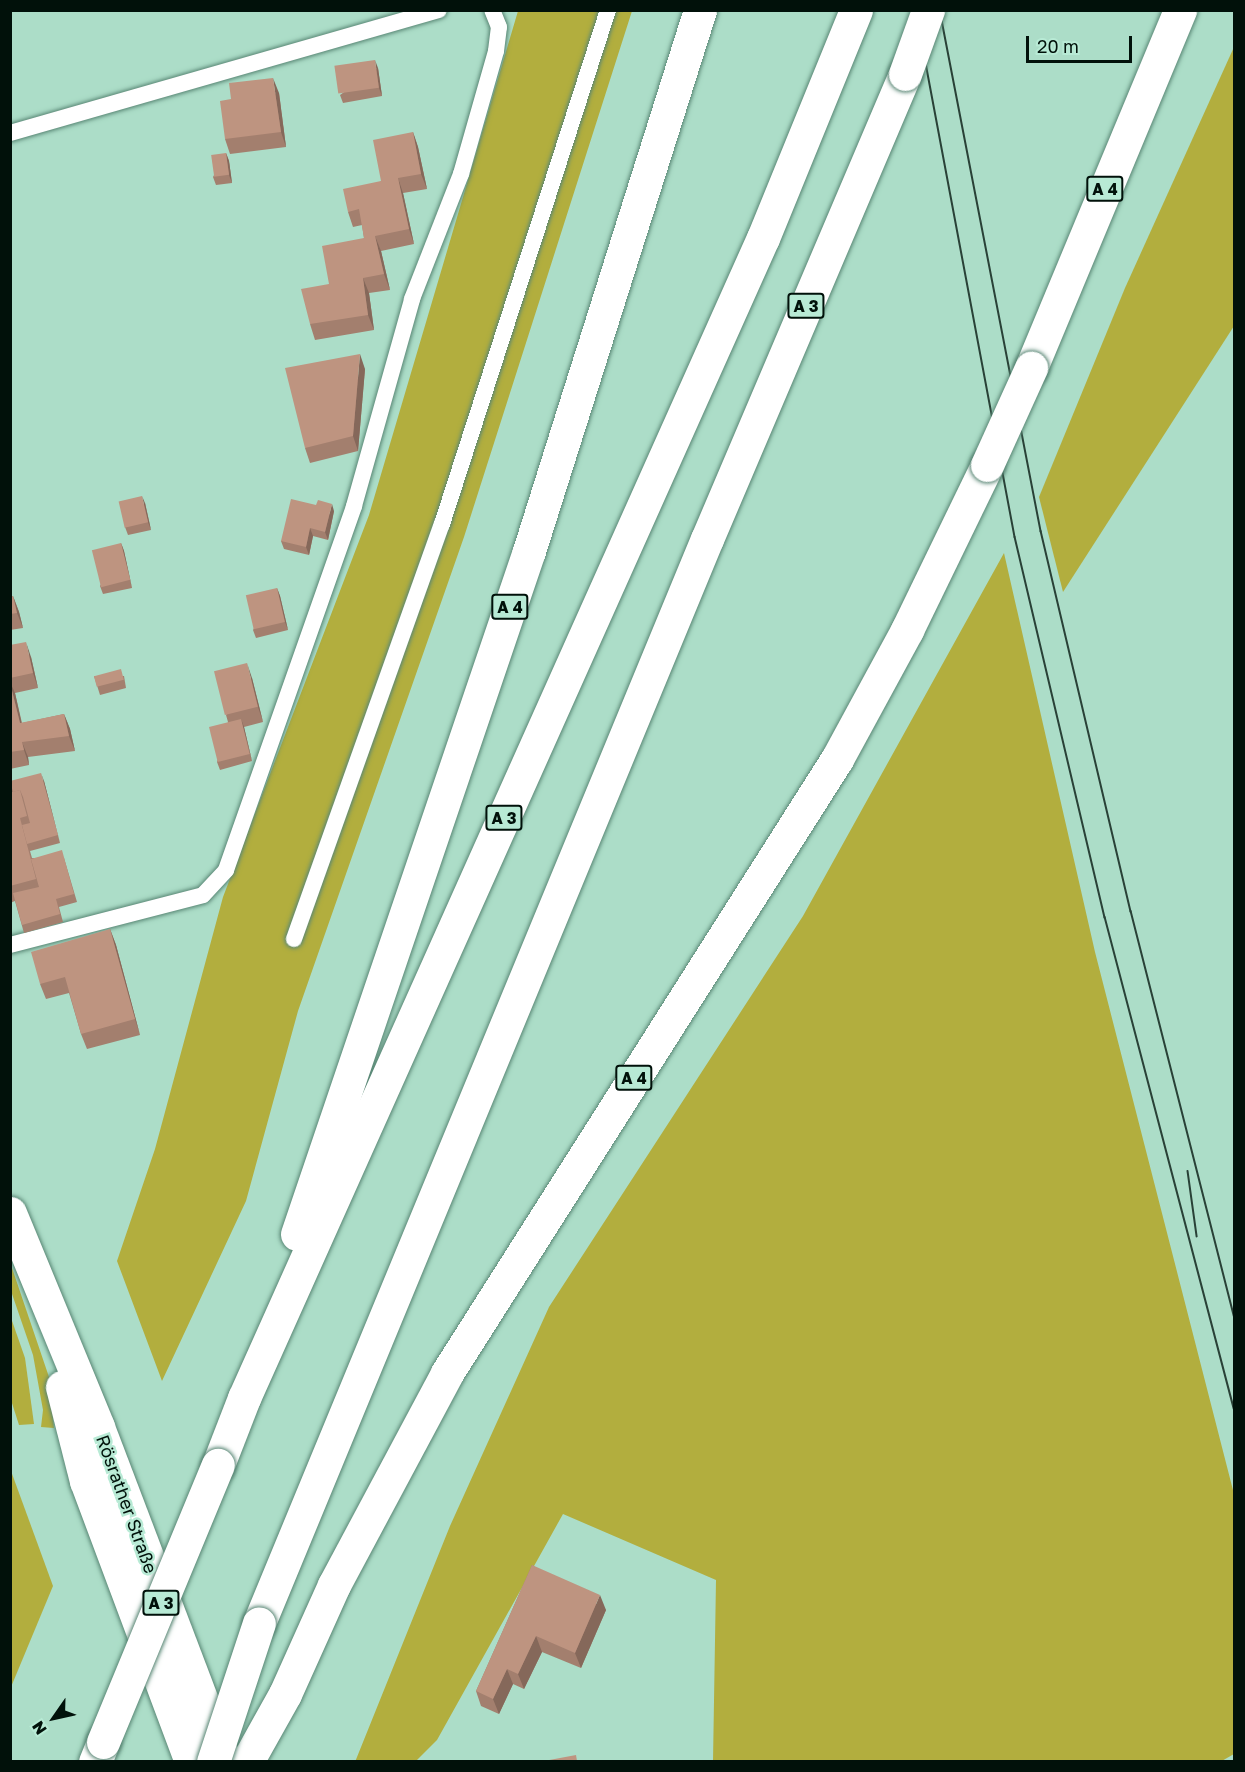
<!DOCTYPE html>
<html>
<head>
<meta charset="utf-8">
<style>
  body { margin:0 }
  #map { position:relative; width:1245px; height:1772px; overflow:hidden; background:#acddc8; font-family:"Golos Text",sans-serif }
  div>[style] { position:absolute }
  [style*='--x'] { left:calc(var(--x)*1px); top:calc(var(--y)*1px); width:calc(var(--w)*1px); rotate:calc(var(--a)*1deg) }
  .green>* { inset:0; background:#b2ae3e }
  .roads { filter:drop-shadow(0 0 2px #588674) drop-shadow(0 0 2px #588674) }
  .lane>* { height:16px; margin:-8px; padding:0 8px; transform-origin:8px; border-radius:8px; background:#fff }
  .secondary>* { height:33px; margin:-16.5px; padding:0 16.5px; transform-origin:16.5px; border-radius:16.5px; background:#fff }
  .highway>* { height:33px; margin:-16.5px; padding:0 16.5px; transform-origin:16.5px; border-radius:16.5px; background:#fff }
  .tram>* { height:1.5px; margin:-0.75px; padding:0 0.75px; transform-origin:0.75px; border-radius:0.75px; background:#294137 }
  .bridges { filter:drop-shadow(0 0 2px #588674) drop-shadow(0 0 2px #588674) }
  .highway-bridge>* { height:33px; margin:-16.5px; padding:0 16.5px; transform-origin:16.5px; border-radius:16.5px; background:#fff }
  .wall>* { inset:0; background:#a37f6e }
  .shaded-wall>* { inset:0; background:#85685a }
  .building>* { inset:0; background:#be9480; transform-origin:0 0 }
  span { translate:-50% -50%; white-space:nowrap; text-align:center; line-height:1.15; -webkit-text-stroke:5px #b8ead5; paint-order:stroke }
  .shield-label span { padding:2px 4px; background:#b8ead5; border:2px solid; border-radius:4px; -webkit-text-stroke-width:0 }
  .shield-label { font-size:16px; color:#01110a; font-weight:700 }
  .street-label { font-size:18px; color:#01110a }
  .frame { position:absolute; inset:0; border:12px solid #01110a; pointer-events:none }
  .north { position:absolute; left:24px; top:1688px; width:60px; height:60px; -webkit-text-stroke:4px #b8ead5; paint-order:stroke; rotate:236deg; font-size:16px; font-weight:700; line-height:24px; text-align:center; color:#01110a }
  .north::after { content:''; display:block; margin:auto; width:21px; height:27px; background:#01110a; clip-path:polygon(50% 0,100% 100%,50% 72%,0 100%) }
  .scale { position:absolute; left:1026px; top:36px; width:106px; height:27px; box-sizing:border-box; border:3px solid #01110a; border-top:0; padding-left:8px; font-size:18px; line-height:21px; white-space:nowrap; color:#01110a; -webkit-text-stroke:4px #b8ead5; paint-order:stroke }
</style>
</head>
<body>
<div id="map">
  <div class="green">
    <i style="clip-path:polygon(518px 11px,632px 11px,464px 537px,298px 1011px,246px 1201px,162px 1381px,117px 1261px,155px 1149px,223px 897px,369px 515px)"></i>
    <i style="clip-path:polygon(1234px 47px,1234px 326px,1063px 592px,1039px 497px,1125px 288px)"></i>
    <i style="clip-path:polygon(1004px 553px,1095px 952px,1234px 1494px,1234px 1754px,1220px 1762px,713px 1761px,716px 1580px,563px 1514px,437px 1740px,416px 1761px,355px 1762px,450px 1526px,549px 1307px,803px 916px)"></i>
    <i style="clip-path:polygon(11px 1265px,49px 1377px,54px 1428px,41px 1427px,43px 1410px,33px 1355px,11px 1291px)"></i>
    <i style="clip-path:polygon(10px 1315px,25px 1358px,34px 1424px,19px 1425px,11px 1400px)"></i>
    <i style="clip-path:polygon(11px 1471px,53px 1586px,11px 1687px,10px 1687px)"></i>
  </div>
  <div class="roads">
    <div class="lane">
      <i style="--x:10;--y:133;--w:446;--a:-16"></i>
      <i style="--x:294;--y:939;--w:441;--a:-70.4"></i>
      <i style="--x:442;--y:524;--w:540;--a:-72.1"></i>
      <i style="--x:10;--y:945;--w:199;--a:-14.5"></i>
      <i style="--x:203;--y:895;--w:34;--a:-47"></i>
      <i style="--x:226;--y:870;--w:386;--a:-70.6"></i>
      <i style="--x:354;--y:506;--w:215;--a:-74.3"></i>
      <i style="--x:412;--y:299;--w:134;--a:-68.6"></i>
      <i style="--x:461;--y:174;--w:128;--a:-74.1"></i>
      <i style="--x:496;--y:51;--w:24;--a:-83"></i>
      <i style="--x:499;--y:27;--w:18;--a:-112"></i>
    </div>
    <div class="secondary">
      <i style="--x:10;--y:1213;--w:231;--a:67.6"></i>
      <i style="--x:98;--y:1427;--w:358;--a:69.2"></i>
      <i style="--x:62;--y:1387;--w:97;--a:75.7"></i>
      <i style="--x:86;--y:1481;--w:300;--a:69.5"></i>
    </div>
    <div class="highway">
      <i style="--x:1031;--y:368;--w:388;--a:-67.4"></i>
      <i style="--x:297;--y:1234;--w:721;--a:-71.24"></i>
      <i style="--x:529;--y:551;--w:567;--a:-72.46"></i>
      <i style="--x:218;--y:1465;--w:72;--a:-68.8"></i>
      <i style="--x:244;--y:1398;--w:1271;--a:-65.9"></i>
      <i style="--x:763;--y:238;--w:246;--a:-67.8"></i>
      <i style="--x:259;--y:1623;--w:1173;--a:-67.55"></i>
      <i style="--x:707;--y:539;--w:505;--a:-66.94"></i>
      <i style="--x:95;--y:1762;--w:22;--a:-68"></i>
      <i style="--x:247;--y:1762;--w:78;--a:-60.8"></i>
      <i style="--x:285;--y:1694;--w:120;--a:-65.8"></i>
      <i style="--x:334;--y:1585;--w:240;--a:-61.9"></i>
      <i style="--x:447;--y:1373;--w:727;--a:-57.58"></i>
      <i style="--x:837;--y:759;--w:147;--a:-61.5"></i>
      <i style="--x:907;--y:630;--w:183;--a:-64.1"></i>
    </div>
  </div>
  <div class="tram">
    <i style="--x:916;--y:10;--w:536;--a:79.36"></i>
    <i style="--x:1015;--y:537;--w:391;--a:76.7"></i>
    <i style="--x:1105;--y:917;--w:508;--a:75.28"></i>
    <i style="--x:940;--y:10;--w:531;--a:79.03"></i>
    <i style="--x:1041;--y:531;--w:391;--a:76.7"></i>
    <i style="--x:1131;--y:911;--w:418;--a:75.7"></i>
    <i style="--x:1188;--y:1171;--w:66;--a:82.1"></i>
  </div>
  <div class="bridges">
    <div class="highway-bridge">
      <i style="--x:905;--y:74;--w:68;--a:-70.2"></i>
      <i style="--x:987;--y:465;--w:107;--a:-65.6"></i>
      <i style="--x:103;--y:1742;--w:300;--a:-67.5"></i>
      <i style="--x:213;--y:1762;--w:146;--a:-71.7"></i>
    </div>
  </div>
  <div class="wall">
    <i style="clip-path:polygon(378px 68px,382px 96px,343px 103px,340px 95px)"></i>
    <i style="clip-path:polygon(279px 93px,286px 147px,230px 154px,225px 139px,231px 99px)"></i>
    <i style="clip-path:polygon(413px 132px,418px 147px,427px 189px,403px 193px,414px 244px,381px 251px,390px 290px,369px 293px,374px 330px,315px 340px,310px 324px,329px 284px,364px 238px,362px 225px,353px 227px,348px 212px,381px 181px)"></i>
    <i style="clip-path:polygon(226px 153px,229px 161px,232px 183px,216px 185px,213px 177px)"></i>
    <i style="clip-path:polygon(365px 369px,358px 451px,310px 463px,305px 448px)"></i>
    <i style="clip-path:polygon(145px 503px,151px 530px,128px 535px,125px 527px)"></i>
    <i style="clip-path:polygon(334px 511px,328px 540px,313px 536px,309px 555px,284px 549px,281px 541px)"></i>
    <i style="clip-path:polygon(121px 543px,124px 551px,132px 588px,103px 594px,100px 586px)"></i>
    <i style="clip-path:polygon(277px 588px,280px 596px,288px 630px,256px 638px,253px 630px)"></i>
    <i style="clip-path:polygon(13px 596px,19px 612px,23px 628px,10px 630px,10px 597px)"></i>
    <i style="clip-path:polygon(10px 645px,31px 657px,38px 688px,15px 693px,22px 723px,64px 714px,70px 729px,75px 751px,28px 757px,29px 765px,10px 769px)"></i>
    <i style="clip-path:polygon(94px 676px,124px 676px,126px 688px,100px 695px)"></i>
    <i style="clip-path:polygon(252px 678px,263px 722px,244px 727px,252px 761px,220px 770px,217px 762px,228px 722px,226px 715px)"></i>
    <i style="clip-path:polygon(10px 781px,44px 781px,60px 843px,30px 851px,32px 858px,64px 858px,77px 902px,59px 907px,63px 922px,24px 933px,15px 901px,10px 903px)"></i>
    <i style="clip-path:polygon(110px 929px,116px 945px,140px 1035px,87px 1049px,81px 1034px,69px 993px,46px 999px,40px 984px)"></i>
    <i style="clip-path:polygon(532px 1565px,606px 1610px,581px 1668px,542px 1652px,524px 1689px,513px 1684px,499px 1714px,481px 1706px,476px 1691px)"></i>
  </div>
  <div class="shaded-wall">
    <i style="clip-path:polygon(375px 60px,378px 68px,382px 96px,379px 88px)"></i>
    <i style="clip-path:polygon(273px 78px,279px 93px,286px 147px,281px 132px)"></i>
    <i style="clip-path:polygon(413px 132px,418px 147px,427px 189px,421px 174px)"></i>
    <i style="clip-path:polygon(226px 153px,229px 161px,232px 183px,229px 175px)"></i>
    <i style="clip-path:polygon(398px 178px,403px 193px,414px 244px,409px 229px)"></i>
    <i style="clip-path:polygon(375px 236px,381px 251px,390px 290px,384px 274px)"></i>
    <i style="clip-path:polygon(363px 278px,369px 293px,374px 330px,368px 315px)"></i>
    <i style="clip-path:polygon(360px 354px,365px 369px,358px 451px,353px 436px)"></i>
    <i style="clip-path:polygon(142px 496px,145px 503px,151px 530px,148px 522px)"></i>
    <i style="clip-path:polygon(332px 504px,334px 511px,328px 540px,325px 532px)"></i>
    <i style="clip-path:polygon(310px 528px,313px 536px,309px 555px,306px 547px)"></i>
    <i style="clip-path:polygon(121px 543px,124px 551px,132px 588px,130px 580px)"></i>
    <i style="clip-path:polygon(277px 588px,280px 596px,288px 630px,285px 622px)"></i>
    <i style="clip-path:polygon(13px 596px,19px 612px,23px 628px,17px 613px)"></i>
    <i style="clip-path:polygon(26px 642px,31px 657px,38px 688px,33px 673px)"></i>
    <i style="clip-path:polygon(247px 663px,252px 678px,263px 722px,258px 707px)"></i>
    <i style="clip-path:polygon(10px 682px,15px 693px,25px 739px,20px 723px)"></i>
    <i style="clip-path:polygon(64px 714px,70px 729px,75px 751px,69px 736px)"></i>
    <i style="clip-path:polygon(241px 719px,244px 727px,252px 761px,250px 754px)"></i>
    <i style="clip-path:polygon(22px 742px,28px 757px,29px 765px,24px 750px)"></i>
    <i style="clip-path:polygon(41px 773px,44px 781px,60px 843px,58px 835px)"></i>
    <i style="clip-path:polygon(110px 929px,116px 945px,140px 1035px,135px 1019px)"></i>
    <i style="clip-path:polygon(600px 1595px,606px 1610px,581px 1668px,575px 1653px)"></i>
    <i style="clip-path:polygon(536px 1636px,542px 1652px,524px 1689px,518px 1674px)"></i>
    <i style="clip-path:polygon(507px 1669px,513px 1684px,499px 1714px,493px 1699px)"></i>
  </div>
  <div class="building">
    <i style="left:375px;top:60px;width:28px;height:41px;rotate:82deg"></i>
    <i style="clip-path:polygon(273px 78px,281px 132px,225px 139px,220px 101px,231px 99px,229px 83px)"></i>
    <i style="clip-path:polygon(413px 132px,421px 174px,398px 178px,409px 229px,375px 236px,384px 274px,363px 278px,368px 315px,310px 324px,301px 289px,329px 284px,322px 246px,364px 238px,359px 209px,348px 212px,343px 189px,381px 181px,373px 140px)"></i>
    <i style="left:226px;top:153px;width:22px;height:15px;rotate:82deg"></i>
    <i style="clip-path:polygon(360px 354px,353px 436px,305px 448px,285px 368px)"></i>
    <i style="left:142px;top:496px;width:27px;height:24px;rotate:77deg"></i>
    <i style="clip-path:polygon(291px 499px,316px 505px,318px 500px,332px 504px,325px 532px,310px 528px,306px 547px,281px 541px)"></i>
    <i style="left:121px;top:543px;width:38px;height:30px;rotate:76deg"></i>
    <i style="left:277px;top:588px;width:35px;height:32px;rotate:77deg"></i>
    <i style="clip-path:polygon(13px 596px,17px 613px,10px 614px,10px 597px)"></i>
    <i style="clip-path:polygon(26px 642px,33px 673px,10px 678px,10px 645px)"></i>
    <i style="left:247px;top:663px;width:45px;height:34px;rotate:76deg"></i>
    <i style="left:121px;top:669px;width:11px;height:28px;rotate:75deg"></i>
    <i style="clip-path:polygon(10px 683px,20px 723px,64px 714px,69px 736px,22px 742px,24px 750px,10px 752px)"></i>
    <i style="left:241px;top:719px;width:36px;height:33px;rotate:76deg"></i>
    <i style="clip-path:polygon(41px 773px,58px 835px,27px 844px,22px 825px,30px 823px,23px 797px,20px 790px,13px 792px,10px 781px)"></i>
    <i style="clip-path:polygon(10px 786px,12px 792px,20px 790px,27px 816px,20px 818px,36px 879px,10px 886px)"></i>
    <i style="clip-path:polygon(62px 850px,74px 894px,56px 899px,60px 914px,22px 925px,13px 893px,39px 887px,31px 859px)"></i>
    <i style="clip-path:polygon(110px 929px,135px 1019px,81px 1034px,65px 977px,40px 984px,31px 952px)"></i>
    <i style="clip-path:polygon(532px 1565px,600px 1595px,575px 1653px,536px 1636px,518px 1674px,507px 1669px,493px 1699px,476px 1691px)"></i>
    <i style="clip-path:polygon(576px 1755px,577px 1761px,544px 1761px)"></i>
  </div>
  <div class="shield-label">
    <span style="left:1105px;top:189px">A 4</span>
    <span style="left:806px;top:306px">A 3</span>
    <span style="left:510px;top:607px">A 4</span>
    <span style="left:504px;top:818px">A 3</span>
    <span style="left:634px;top:1078px">A 4</span>
    <span style="left:161px;top:1603px">A 3</span>
  </div>
  <div class="street-label">
    <span style="left:127px;top:1504px;rotate:70deg">Rösrather Straße</span>
  </div>
  <div class="frame"></div>
  <div class="north">N</div>
  <div class="scale">20 m</div>
</div>
</body>
</html>
